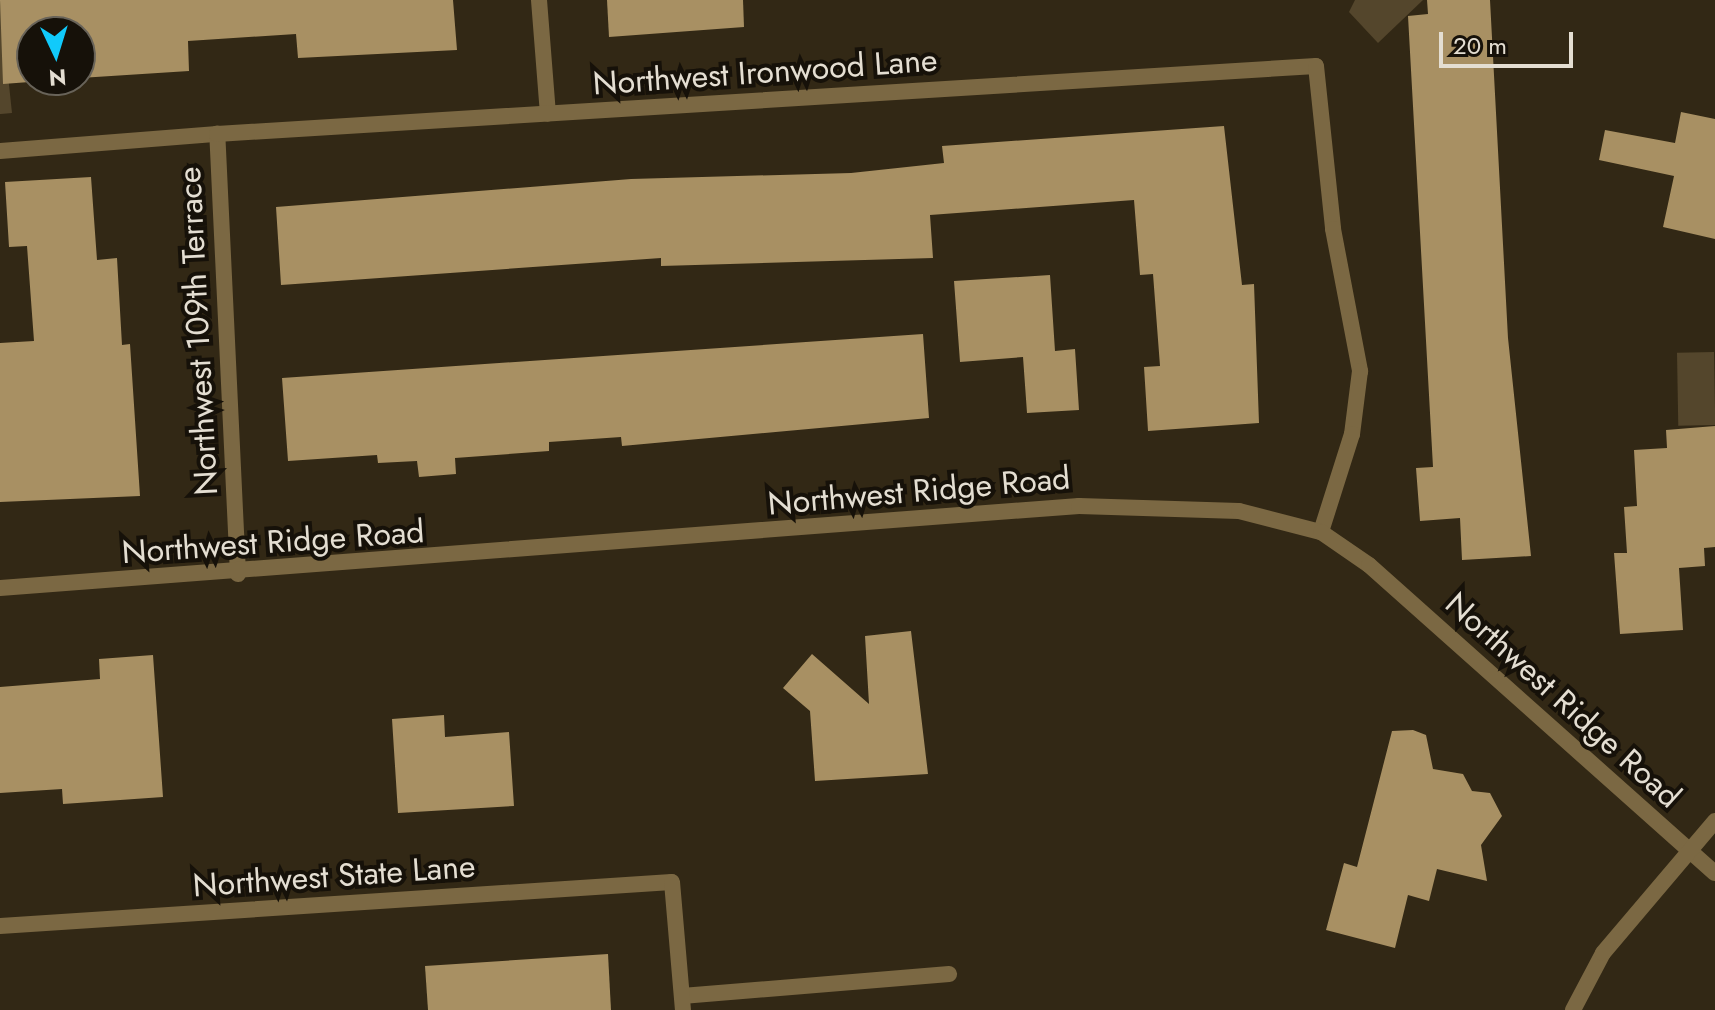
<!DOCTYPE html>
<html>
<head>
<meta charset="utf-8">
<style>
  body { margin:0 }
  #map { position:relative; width:1715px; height:1010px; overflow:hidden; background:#322815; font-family:Jost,sans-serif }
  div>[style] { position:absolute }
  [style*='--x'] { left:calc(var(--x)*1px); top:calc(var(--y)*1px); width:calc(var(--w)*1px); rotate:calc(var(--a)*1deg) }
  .green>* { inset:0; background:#54462c; transform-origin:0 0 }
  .building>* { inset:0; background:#a89063 }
  .lane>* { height:16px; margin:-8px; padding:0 8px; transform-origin:8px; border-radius:8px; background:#7b6843 }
  .street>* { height:16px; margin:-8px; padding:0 8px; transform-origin:8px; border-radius:8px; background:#7b6843 }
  span { translate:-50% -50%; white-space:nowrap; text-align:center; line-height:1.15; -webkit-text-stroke:8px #161109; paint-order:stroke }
  .street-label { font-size:32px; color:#e4ded2 }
  .north { position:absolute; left:16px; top:16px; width:80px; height:80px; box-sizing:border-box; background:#161109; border:2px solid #686359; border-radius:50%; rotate:176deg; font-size:22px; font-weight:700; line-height:32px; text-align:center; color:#e4ded2 }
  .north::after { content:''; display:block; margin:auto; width:28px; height:36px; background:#11cafb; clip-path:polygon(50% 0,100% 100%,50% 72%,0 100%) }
  .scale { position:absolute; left:1439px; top:32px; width:134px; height:36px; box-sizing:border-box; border:4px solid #e4ded2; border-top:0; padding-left:10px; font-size:24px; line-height:28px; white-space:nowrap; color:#e4ded2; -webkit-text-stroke:6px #161109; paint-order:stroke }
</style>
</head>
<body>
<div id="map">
  <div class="green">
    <i style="clip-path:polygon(0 0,12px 113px,1px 114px,0 114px)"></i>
    <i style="clip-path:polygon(1355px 0,1423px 0,1378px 43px,1349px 12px)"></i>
    <i style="left:1714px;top:352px;width:73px;height:37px;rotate:89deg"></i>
  </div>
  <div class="building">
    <i style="clip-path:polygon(0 0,453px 0,457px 50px,298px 58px,296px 34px,188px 41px,189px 71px,80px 78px,80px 32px,32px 32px,32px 80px,56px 80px,3px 84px)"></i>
    <i style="clip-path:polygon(607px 0,743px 0,744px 27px,609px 37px)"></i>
    <i style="clip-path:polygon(1427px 0,1490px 0,1508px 338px,1531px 556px,1462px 560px,1460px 518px,1420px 521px,1416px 468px,1433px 467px,1408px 16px,1428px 14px)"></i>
    <i style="clip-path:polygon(1681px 112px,1715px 119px,1715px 239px,1663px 227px,1674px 176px,1599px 160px,1605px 130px,1675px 143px)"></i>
    <i style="clip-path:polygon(1224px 126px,1242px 285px,1254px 284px,1259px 423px,1148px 431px,1144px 367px,1160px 366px,1153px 274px,1140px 275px,1134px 200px,930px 215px,933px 258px,661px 266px,661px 258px,281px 285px,276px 207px,631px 179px,851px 173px,944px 163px,942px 146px)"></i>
    <i style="clip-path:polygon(91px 177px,97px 260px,117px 258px,122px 345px,130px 344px,140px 496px,0 502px,0 343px,34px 341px,27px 246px,9px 247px,5px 182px)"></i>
    <i style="clip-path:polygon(1050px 275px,1055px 351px,1075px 349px,1079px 410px,1027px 413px,1023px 357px,960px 362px,954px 281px)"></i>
    <i style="clip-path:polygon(923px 334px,929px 418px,622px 446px,621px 437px,549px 442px,549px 451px,455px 458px,456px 474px,419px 477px,417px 461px,378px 463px,377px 455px,288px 461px,282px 378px)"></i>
    <i style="clip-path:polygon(1715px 426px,1715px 547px,1704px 548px,1705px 566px,1679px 568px,1683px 630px,1620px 634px,1614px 553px,1627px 553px,1624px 507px,1637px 506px,1634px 450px,1667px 448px,1666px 430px)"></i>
    <i style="clip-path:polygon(911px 631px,928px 774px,815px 781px,810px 711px,783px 688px,812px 654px,869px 704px,865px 636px)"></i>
    <i style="clip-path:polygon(153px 655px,163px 797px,63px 804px,62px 789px,0 793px,0 687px,100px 679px,99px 659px)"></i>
    <i style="clip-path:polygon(444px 715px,445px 737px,509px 732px,514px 806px,398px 813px,392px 719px)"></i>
    <i style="clip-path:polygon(1413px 730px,1426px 735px,1433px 769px,1463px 774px,1472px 791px,1490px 793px,1502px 816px,1481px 845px,1487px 881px,1437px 869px,1429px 901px,1408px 895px,1395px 948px,1326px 930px,1344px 863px,1357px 867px,1392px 731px)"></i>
    <i style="clip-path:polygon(608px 954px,611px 1010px,428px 1010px,425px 966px)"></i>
  </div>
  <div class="lane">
    <i style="--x:0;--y:151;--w:218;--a:-4.5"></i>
    <i style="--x:0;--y:926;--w:673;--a:-3.75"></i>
    <i style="--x:682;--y:996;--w:268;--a:-4.7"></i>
  </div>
  <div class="street">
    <i style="--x:539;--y:0;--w:114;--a:85.5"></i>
    <i style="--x:238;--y:574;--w:441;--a:-92.7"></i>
    <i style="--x:217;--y:134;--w:1101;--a:-3.54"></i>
    <i style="--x:1316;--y:66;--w:164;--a:84"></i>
    <i style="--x:1333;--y:229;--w:145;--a:79.2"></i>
    <i style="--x:1360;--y:371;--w:64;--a:97.2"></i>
    <i style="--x:1352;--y:434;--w:103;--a:107.6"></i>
    <i style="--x:0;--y:588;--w:1082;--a:-4.35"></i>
    <i style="--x:1079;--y:506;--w:160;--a:1.8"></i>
    <i style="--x:1239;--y:511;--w:85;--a:14.4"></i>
    <i style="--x:1321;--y:532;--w:58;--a:34.5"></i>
    <i style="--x:1369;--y:565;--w:463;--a:41.7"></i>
    <i style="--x:672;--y:882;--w:128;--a:85.1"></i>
    <i style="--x:1573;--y:1010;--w:64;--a:-62.2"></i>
    <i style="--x:1603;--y:953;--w:173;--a:-49.7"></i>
  </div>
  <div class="street-label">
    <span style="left:765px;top:72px;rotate:-4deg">Northwest Ironwood Lane</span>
    <span style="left:198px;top:331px;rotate:-93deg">Northwest 109th Terrace</span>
    <span style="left:919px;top:491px;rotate:-5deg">Northwest Ridge Road</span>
    <span style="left:273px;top:542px;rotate:-4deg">Northwest Ridge Road</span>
    <span style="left:1563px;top:700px;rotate:42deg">Northwest Ridge Road</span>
    <span style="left:334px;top:876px;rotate:-4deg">Northwest State Lane</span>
  </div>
  <div class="north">N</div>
  <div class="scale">20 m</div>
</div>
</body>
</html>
